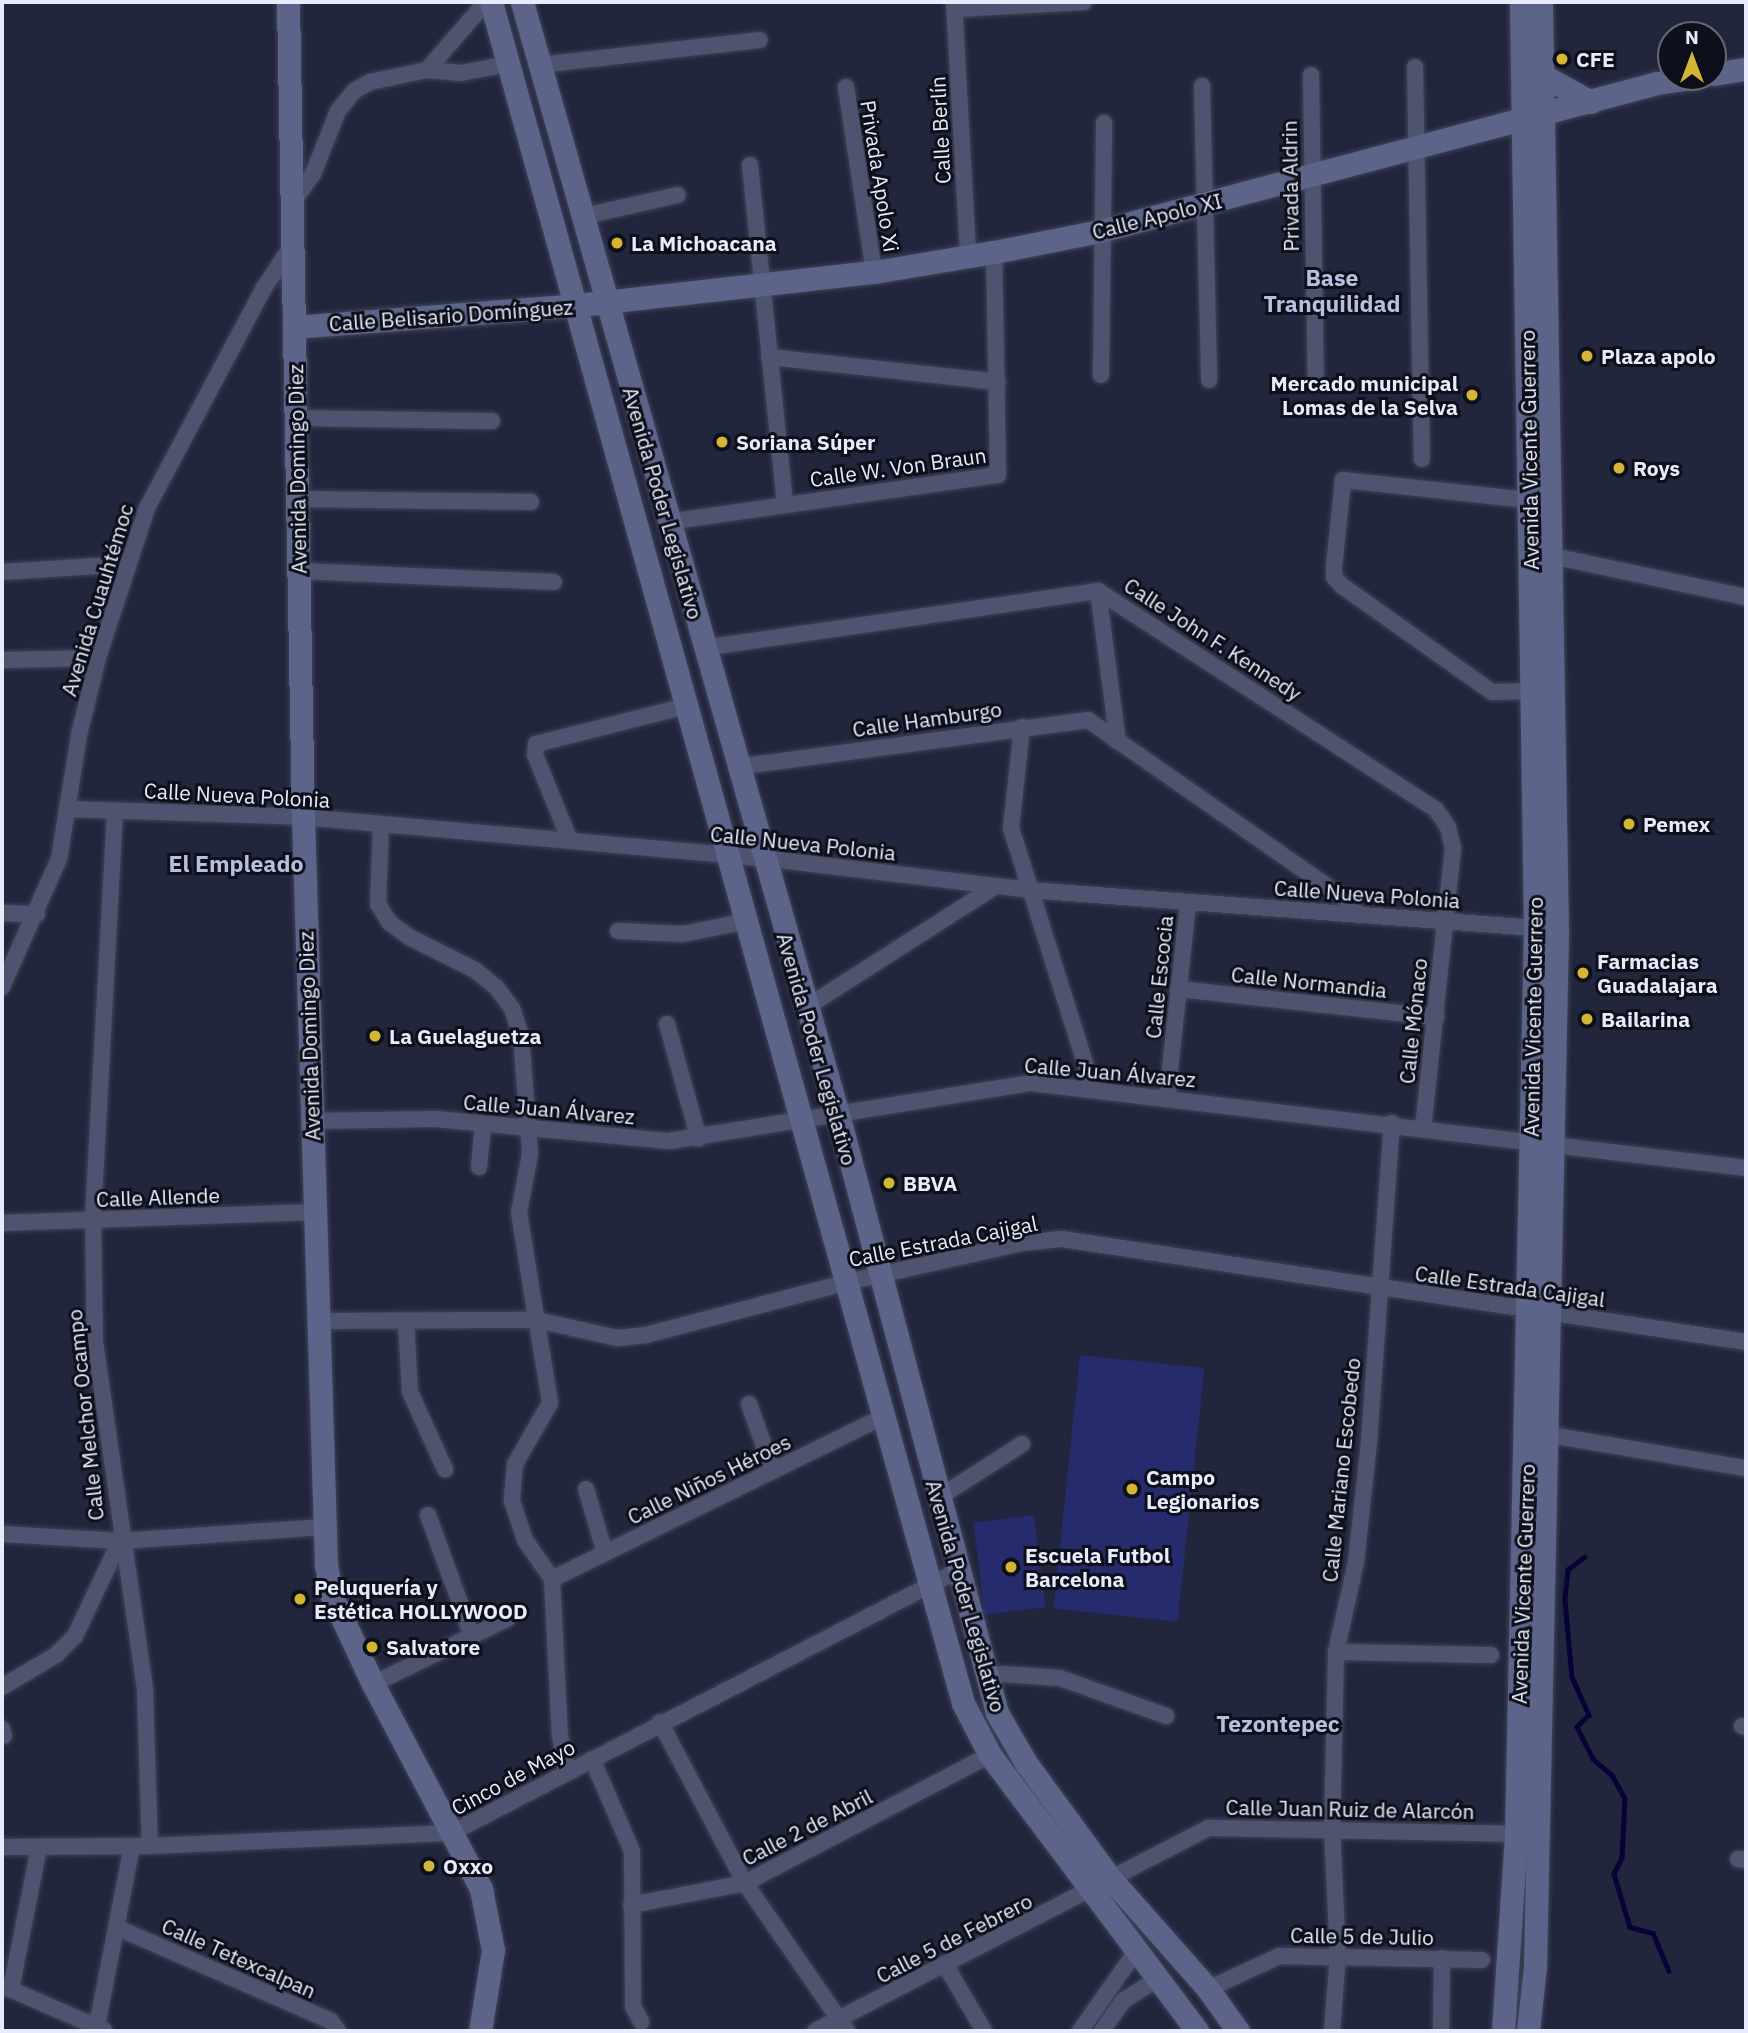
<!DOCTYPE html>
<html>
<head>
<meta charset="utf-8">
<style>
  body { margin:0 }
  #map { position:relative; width:1748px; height:2033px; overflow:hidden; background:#21263d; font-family:"IBM Plex Sans",sans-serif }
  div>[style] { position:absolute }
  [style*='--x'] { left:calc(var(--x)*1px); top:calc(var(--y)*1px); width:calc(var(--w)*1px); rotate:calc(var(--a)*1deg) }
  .green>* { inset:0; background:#252b6d; transform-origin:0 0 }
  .stream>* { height:4.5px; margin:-2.25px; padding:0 2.25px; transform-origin:2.25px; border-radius:2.25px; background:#070335 }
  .roads { filter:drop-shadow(0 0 2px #404357) drop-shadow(0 0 2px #404357) }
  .street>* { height:16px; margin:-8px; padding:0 8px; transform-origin:8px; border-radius:8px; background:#4e546f }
  .secondary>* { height:23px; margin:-11.5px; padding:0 11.5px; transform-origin:11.5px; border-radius:11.5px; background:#5c648a }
  .dots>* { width:19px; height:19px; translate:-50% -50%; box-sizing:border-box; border:4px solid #0d101a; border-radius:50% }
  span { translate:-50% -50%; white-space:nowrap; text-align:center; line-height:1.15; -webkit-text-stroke:6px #0d101a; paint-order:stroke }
  .poi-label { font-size:21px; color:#e7ebfb; font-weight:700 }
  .left { translate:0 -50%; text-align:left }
  .right { translate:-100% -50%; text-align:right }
  .street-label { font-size:21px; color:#e7ebfb }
  .neighbourhood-label { font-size:23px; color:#b8bfde; font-weight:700 }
  .frame { position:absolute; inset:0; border:4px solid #e7ebfb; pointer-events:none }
  .north { position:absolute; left:1657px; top:21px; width:70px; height:70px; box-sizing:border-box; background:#0d101a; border:2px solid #646874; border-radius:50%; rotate:0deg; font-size:19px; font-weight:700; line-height:28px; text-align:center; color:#e7ebfb }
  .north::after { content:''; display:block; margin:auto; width:24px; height:32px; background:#d5b534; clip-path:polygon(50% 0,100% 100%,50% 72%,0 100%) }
</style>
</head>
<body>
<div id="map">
  <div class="green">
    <i style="left:1080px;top:1355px;width:125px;height:255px;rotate:6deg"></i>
    <i style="left:1034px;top:1515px;width:93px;height:61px;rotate:83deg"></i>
  </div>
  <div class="stream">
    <i style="--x:1585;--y:1557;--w:21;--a:143"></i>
    <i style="--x:1568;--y:1570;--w:30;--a:96"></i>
    <i style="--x:1565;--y:1600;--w:77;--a:84.8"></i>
    <i style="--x:1572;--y:1677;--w:42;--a:65.9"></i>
    <i style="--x:1589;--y:1715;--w:17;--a:135"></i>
    <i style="--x:1577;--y:1727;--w:36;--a:63"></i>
    <i style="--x:1593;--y:1759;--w:25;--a:40"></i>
    <i style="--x:1612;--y:1775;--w:26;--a:61"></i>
    <i style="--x:1625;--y:1798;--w:60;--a:92.9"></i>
    <i style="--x:1622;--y:1858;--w:18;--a:117"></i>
    <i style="--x:1614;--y:1874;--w:55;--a:73.2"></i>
    <i style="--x:1630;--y:1927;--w:24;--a:15"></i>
    <i style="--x:1653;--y:1933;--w:41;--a:67.2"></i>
  </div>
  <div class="roads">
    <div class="street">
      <i style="--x:954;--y:2;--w:254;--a:86.8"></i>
      <i style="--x:955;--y:9;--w:129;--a:-3.1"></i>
      <i style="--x:540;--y:65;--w:221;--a:-6.5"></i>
      <i style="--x:1415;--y:67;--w:392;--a:89"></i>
      <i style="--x:427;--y:70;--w:90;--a:-49.1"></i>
      <i style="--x:1311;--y:75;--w:306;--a:89.1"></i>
      <i style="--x:1202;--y:86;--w:294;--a:88.6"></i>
      <i style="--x:846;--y:87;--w:187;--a:81.4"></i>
      <i style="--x:750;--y:165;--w:341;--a:84.1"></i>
      <i style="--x:292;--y:203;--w:36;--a:-54"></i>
      <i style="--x:313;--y:174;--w:68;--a:-68.4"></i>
      <i style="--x:338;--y:111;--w:26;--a:-51"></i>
      <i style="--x:354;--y:91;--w:18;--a:-29"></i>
      <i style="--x:370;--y:82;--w:58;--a:-11.9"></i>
      <i style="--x:427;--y:70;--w:34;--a:5"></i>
      <i style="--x:461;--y:73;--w:48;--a:-10.8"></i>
      <i style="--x:584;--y:216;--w:96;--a:-12.6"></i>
      <i style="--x:769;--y:357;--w:230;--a:6.2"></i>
      <i style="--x:1101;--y:375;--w:252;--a:-89.3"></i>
      <i style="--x:296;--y:418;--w:196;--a:0.9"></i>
      <i style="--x:300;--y:499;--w:231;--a:0.7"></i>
      <i style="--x:667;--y:522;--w:334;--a:-8.1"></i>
      <i style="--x:998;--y:475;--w:223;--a:-91"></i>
      <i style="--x:1543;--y:554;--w:208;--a:12"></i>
      <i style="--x:300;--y:571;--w:254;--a:2.5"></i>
      <i style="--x:2;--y:572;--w:126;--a:-3.6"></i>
      <i style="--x:1098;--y:591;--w:152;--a:82.5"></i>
      <i style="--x:703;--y:648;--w:399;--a:-8.2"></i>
      <i style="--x:1098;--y:591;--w:403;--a:32.9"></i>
      <i style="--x:1436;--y:810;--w:21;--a:55"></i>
      <i style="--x:1448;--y:827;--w:22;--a:77"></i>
      <i style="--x:1453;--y:848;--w:281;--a:96.1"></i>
      <i style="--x:2;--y:660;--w:96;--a:-1.2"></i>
      <i style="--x:1534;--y:691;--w:42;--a:178.6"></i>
      <i style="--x:1492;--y:692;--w:185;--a:-144.7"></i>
      <i style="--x:1341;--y:585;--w:11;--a:-131"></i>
      <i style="--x:1334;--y:577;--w:10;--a:-90"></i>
      <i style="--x:1334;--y:567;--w:87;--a:-84.1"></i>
      <i style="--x:1343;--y:480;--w:194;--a:6.2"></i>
      <i style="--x:1022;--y:727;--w:102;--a:96.2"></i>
      <i style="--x:1011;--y:828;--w:273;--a:72.5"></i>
      <i style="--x:736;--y:767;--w:355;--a:-7.6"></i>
      <i style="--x:1088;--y:720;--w:312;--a:34.8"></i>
      <i style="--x:1344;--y:898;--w:20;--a:49"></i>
      <i style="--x:67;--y:809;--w:236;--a:1.9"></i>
      <i style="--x:303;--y:817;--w:461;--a:5.1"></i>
      <i style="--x:762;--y:858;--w:269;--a:6.8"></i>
      <i style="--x:1029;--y:890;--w:507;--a:4.29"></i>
      <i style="--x:115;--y:811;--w:410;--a:93.1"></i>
      <i style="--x:93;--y:1220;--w:122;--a:89.1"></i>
      <i style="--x:95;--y:1342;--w:353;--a:81.8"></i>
      <i style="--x:145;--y:1691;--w:155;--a:88.2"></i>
      <i style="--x:381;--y:824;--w:80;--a:92.1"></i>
      <i style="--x:378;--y:904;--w:22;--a:58"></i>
      <i style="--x:390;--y:923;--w:26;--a:36"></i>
      <i style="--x:411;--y:938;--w:72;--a:26.6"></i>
      <i style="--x:475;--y:970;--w:27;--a:39"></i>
      <i style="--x:496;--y:987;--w:26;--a:53"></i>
      <i style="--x:512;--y:1008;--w:29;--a:72"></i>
      <i style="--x:521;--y:1036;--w:118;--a:85.6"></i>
      <i style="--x:530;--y:1154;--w:60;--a:100.6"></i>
      <i style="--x:519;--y:1213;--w:193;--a:80.7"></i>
      <i style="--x:550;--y:1403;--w:70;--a:119.8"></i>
      <i style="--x:515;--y:1464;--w:37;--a:95"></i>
      <i style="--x:512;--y:1501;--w:41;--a:71.6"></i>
      <i style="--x:525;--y:1540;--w:47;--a:55.3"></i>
      <i style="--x:552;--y:1579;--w:156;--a:87.1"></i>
      <i style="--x:560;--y:1735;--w:39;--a:80"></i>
      <i style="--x:570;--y:841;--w:93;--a:-112.1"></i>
      <i style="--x:535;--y:755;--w:11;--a:-85"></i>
      <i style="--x:536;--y:744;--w:155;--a:-14.2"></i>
      <i style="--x:2;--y:913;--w:35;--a:2"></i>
      <i style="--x:618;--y:931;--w:65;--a:2.6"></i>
      <i style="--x:683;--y:934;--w:65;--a:-11.5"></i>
      <i style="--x:2;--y:987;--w:140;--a:-66"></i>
      <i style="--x:59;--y:859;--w:126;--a:-80.8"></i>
      <i style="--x:79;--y:735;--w:79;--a:-76.1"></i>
      <i style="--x:98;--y:658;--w:158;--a:-71.9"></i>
      <i style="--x:147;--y:508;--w:249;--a:-62"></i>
      <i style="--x:264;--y:288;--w:49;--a:-56.6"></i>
      <i style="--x:1178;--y:989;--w:260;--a:6.2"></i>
      <i style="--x:805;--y:1008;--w:227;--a:-32.6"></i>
      <i style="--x:667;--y:1024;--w:119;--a:74.5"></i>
      <i style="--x:1167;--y:1097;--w:195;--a:-83.8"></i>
      <i style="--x:312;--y:1121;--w:123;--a:-0.9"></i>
      <i style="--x:435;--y:1119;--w:235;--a:5.4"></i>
      <i style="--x:669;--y:1141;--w:367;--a:-9.1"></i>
      <i style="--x:1031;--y:1083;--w:720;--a:6.78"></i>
      <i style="--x:479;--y:1167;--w:42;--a:-84.6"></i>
      <i style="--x:2;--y:1223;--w:313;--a:-2"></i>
      <i style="--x:318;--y:1321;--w:219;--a:-0.3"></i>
      <i style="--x:537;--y:1320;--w:82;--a:12.7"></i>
      <i style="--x:617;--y:1338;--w:29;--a:-6"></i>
      <i style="--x:646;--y:1335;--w:209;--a:-14.7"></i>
      <i style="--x:848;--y:1282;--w:177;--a:-12.7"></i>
      <i style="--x:1021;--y:1243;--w:41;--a:-5.6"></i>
      <i style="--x:1062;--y:1239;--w:692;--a:8.56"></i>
      <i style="--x:406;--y:1321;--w:71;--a:86.8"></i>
      <i style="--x:410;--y:1392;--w:85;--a:65.6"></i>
      <i style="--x:749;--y:1404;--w:71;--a:70.3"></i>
      <i style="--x:1538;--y:1433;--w:211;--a:9.6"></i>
      <i style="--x:586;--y:1489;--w:67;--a:73.5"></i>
      <i style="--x:938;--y:1498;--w:100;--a:-32.7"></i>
      <i style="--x:428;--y:1515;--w:129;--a:70"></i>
      <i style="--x:2;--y:1534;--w:118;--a:3.4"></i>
      <i style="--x:120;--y:1541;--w:205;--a:-3.9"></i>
      <i style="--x:552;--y:1579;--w:369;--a:-26.1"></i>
      <i style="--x:1336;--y:1652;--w:155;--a:1.1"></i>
      <i style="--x:987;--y:1679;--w:16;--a:-18"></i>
      <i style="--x:1002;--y:1674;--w:58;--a:3.9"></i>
      <i style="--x:1060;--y:1678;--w:113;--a:19.7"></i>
      <i style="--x:373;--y:1684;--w:149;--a:-25.9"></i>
      <i style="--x:2;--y:1687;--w:63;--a:-30.7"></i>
      <i style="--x:56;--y:1655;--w:27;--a:-45"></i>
      <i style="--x:75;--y:1636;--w:105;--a:-64.7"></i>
      <i style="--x:660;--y:1722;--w:182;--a:62.2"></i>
      <i style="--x:745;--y:1883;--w:180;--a:55.4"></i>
      <i style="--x:1742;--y:1726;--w:4;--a:14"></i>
      <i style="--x:2;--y:1729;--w:7;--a:74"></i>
      <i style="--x:592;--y:1759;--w:100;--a:66.5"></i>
      <i style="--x:632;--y:1851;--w:155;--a:89.6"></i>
      <i style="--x:633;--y:2006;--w:18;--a:63"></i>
      <i style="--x:2;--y:1847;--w:148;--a:-0.4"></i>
      <i style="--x:150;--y:1846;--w:301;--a:-2.5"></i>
      <i style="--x:451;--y:1833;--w:570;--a:-27.37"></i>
      <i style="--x:1738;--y:1859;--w:8;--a:7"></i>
      <i style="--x:631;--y:1905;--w:116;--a:-10.9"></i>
      <i style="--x:745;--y:1883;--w:276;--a:-27.6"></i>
      <i style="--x:118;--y:1928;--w:232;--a:23.6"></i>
      <i style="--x:331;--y:2021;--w:12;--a:55"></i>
      <i style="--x:946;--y:1966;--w:75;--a:59.7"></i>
      <i style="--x:3;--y:1986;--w:110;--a:23.5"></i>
      <i style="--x:11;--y:1989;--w:145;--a:-78.8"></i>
      <i style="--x:1208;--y:1989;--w:78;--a:-24.9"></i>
      <i style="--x:1279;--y:1956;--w:203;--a:1.1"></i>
      <i style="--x:96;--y:2031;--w:188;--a:-79"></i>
      <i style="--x:815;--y:2031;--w:442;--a:-27.3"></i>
      <i style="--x:1208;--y:1828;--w:308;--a:1.1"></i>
      <i style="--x:1080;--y:2031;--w:98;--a:-55"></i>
      <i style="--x:1102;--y:2031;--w:37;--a:-55"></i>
      <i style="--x:1123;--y:2001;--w:40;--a:-32.9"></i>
      <i style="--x:1332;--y:2031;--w:76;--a:-85.5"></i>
      <i style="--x:1338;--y:1955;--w:126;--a:-92.7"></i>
      <i style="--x:1332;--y:1829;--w:177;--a:-88.7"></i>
      <i style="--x:1336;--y:1652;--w:92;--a:-77.5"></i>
      <i style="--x:1356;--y:1562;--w:121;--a:-83.8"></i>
      <i style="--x:1369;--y:1442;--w:320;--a:-85.9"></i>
      <i style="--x:1441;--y:2031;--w:73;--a:-89.2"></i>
    </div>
    <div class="secondary">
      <i style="--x:288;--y:2;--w:815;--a:88.95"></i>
      <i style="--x:303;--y:817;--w:748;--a:88.24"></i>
      <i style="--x:326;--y:1565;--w:29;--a:80"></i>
      <i style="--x:331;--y:1594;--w:99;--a:65"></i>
      <i style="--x:373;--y:1684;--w:232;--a:62.2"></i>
      <i style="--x:481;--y:1889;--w:62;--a:78.9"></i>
      <i style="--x:493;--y:1950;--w:82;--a:99.1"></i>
      <i style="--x:491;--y:2;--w:1765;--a:74.49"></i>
      <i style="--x:963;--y:1703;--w:59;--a:62.6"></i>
      <i style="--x:990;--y:1755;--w:345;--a:53.1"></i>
      <i style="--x:522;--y:2;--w:1156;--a:74.14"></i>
      <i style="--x:838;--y:1114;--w:620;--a:75.13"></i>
      <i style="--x:997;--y:1713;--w:58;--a:59.9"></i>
      <i style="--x:1026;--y:1763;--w:144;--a:53.8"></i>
      <i style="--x:1111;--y:1879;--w:147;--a:48.6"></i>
      <i style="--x:1208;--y:1989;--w:52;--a:54.5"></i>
      <i style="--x:1713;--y:74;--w:33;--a:-9"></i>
      <i style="--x:1542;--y:75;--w:56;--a:28.9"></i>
      <i style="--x:294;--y:327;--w:285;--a:-4.4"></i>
      <i style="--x:578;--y:305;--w:298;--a:-6.4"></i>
      <i style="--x:874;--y:272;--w:122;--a:-9.5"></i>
      <i style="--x:994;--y:252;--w:108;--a:-11.2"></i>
      <i style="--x:1100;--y:231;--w:576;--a:-14.88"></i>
      <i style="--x:1657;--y:83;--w:40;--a:-8.5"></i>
      <i style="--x:1503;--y:2031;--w:197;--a:-86.2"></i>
      <i style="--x:1516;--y:1834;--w:906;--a:-88.8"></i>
      <i style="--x:1535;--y:928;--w:926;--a:-90.87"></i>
      <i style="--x:1528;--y:2031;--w:64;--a:-83.8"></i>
      <i style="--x:1535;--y:1967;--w:1036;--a:-88.78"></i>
      <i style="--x:1557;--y:931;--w:929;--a:-90.99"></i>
    </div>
  </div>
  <div class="dots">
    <i style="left:1562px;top:59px;background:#d5b534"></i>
    <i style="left:617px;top:243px;background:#d5b534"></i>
    <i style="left:1587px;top:356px;background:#d5b534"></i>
    <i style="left:1472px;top:395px;background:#d5b534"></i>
    <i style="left:722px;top:442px;background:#d5b534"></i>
    <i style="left:1619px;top:468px;background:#d5b534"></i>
    <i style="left:1629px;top:824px;background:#d5b534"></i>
    <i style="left:1583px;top:973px;background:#d5b534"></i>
    <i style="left:1587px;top:1019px;background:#d5b534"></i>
    <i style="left:375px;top:1036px;background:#d5b534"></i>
    <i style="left:889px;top:1183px;background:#d5b534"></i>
    <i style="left:1132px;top:1489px;background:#d5b534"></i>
    <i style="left:1011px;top:1567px;background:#d5b534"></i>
    <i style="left:300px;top:1599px;background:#d5b534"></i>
    <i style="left:372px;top:1647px;background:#d5b534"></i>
    <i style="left:429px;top:1866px;background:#d5b534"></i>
  </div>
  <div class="poi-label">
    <span class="left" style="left:1576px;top:59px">CFE</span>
    <span class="left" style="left:631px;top:243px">La Michoacana</span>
    <span class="left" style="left:1601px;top:356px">Plaza apolo</span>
    <span class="right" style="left:1458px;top:395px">Mercado municipal<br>Lomas de la Selva</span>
    <span class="left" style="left:736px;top:442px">Soriana Súper</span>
    <span class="left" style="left:1633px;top:468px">Roys</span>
    <span class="left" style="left:1643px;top:824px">Pemex</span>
    <span class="left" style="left:1597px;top:973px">Farmacias<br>Guadalajara</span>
    <span class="left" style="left:1601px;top:1019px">Bailarina</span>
    <span class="left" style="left:389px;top:1036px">La Guelaguetza</span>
    <span class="left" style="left:903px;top:1183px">BBVA</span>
    <span class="left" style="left:1146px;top:1489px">Campo<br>Legionarios</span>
    <span class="left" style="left:1025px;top:1567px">Escuela Futbol<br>Barcelona</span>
    <span class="left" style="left:314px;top:1599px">Peluquería y<br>Estética HOLLYWOOD</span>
    <span class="left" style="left:386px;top:1647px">Salvatore</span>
    <span class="left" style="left:443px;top:1866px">Oxxo</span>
  </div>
  <div class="street-label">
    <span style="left:940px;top:130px;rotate:-93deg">Calle Berlín</span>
    <span style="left:880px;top:176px;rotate:81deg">Privada Apolo Xi</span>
    <span style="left:1290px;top:186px;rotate:-91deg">Privada Aldrin</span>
    <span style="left:1157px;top:216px;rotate:-14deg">Calle Apolo XI</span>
    <span style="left:451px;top:315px;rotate:-4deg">Calle Belisario Domínguez</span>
    <span style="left:1529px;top:450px;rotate:-91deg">Avenida Vicente Guerrero</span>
    <span style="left:898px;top:467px;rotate:-8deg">Calle W. Von Braun</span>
    <span style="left:297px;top:469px;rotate:-91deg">Avenida Domingo Diez</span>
    <span style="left:663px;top:503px;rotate:74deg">Avenida Poder Legislativo</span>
    <span style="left:97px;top:600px;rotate:-73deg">Avenida Cuauhtémoc</span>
    <span style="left:1213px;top:639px;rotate:33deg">Calle John F. Kennedy</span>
    <span style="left:927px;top:719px;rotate:-8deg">Calle Hamburgo</span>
    <span style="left:237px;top:795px;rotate:3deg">Calle Nueva Polonia</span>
    <span style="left:803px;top:843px;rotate:6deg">Calle Nueva Polonia</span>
    <span style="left:1367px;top:894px;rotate:4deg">Calle Nueva Polonia</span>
    <span style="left:1159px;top:977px;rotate:-84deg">Calle Escocia</span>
    <span style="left:1309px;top:982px;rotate:6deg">Calle Normandia</span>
    <span style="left:1533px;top:1017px;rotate:-89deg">Avenida Vicente Guerrero</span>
    <span style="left:1413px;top:1021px;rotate:-84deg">Calle Mónaco</span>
    <span style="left:309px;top:1036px;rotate:-92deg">Avenida Domingo Diez</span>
    <span style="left:817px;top:1049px;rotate:74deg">Avenida Poder Legislativo</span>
    <span style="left:1110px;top:1072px;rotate:5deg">Calle Juan Álvarez</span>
    <span style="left:549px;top:1109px;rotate:5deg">Calle Juan Álvarez</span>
    <span style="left:158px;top:1197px;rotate:-2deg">Calle Allende</span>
    <span style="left:943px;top:1241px;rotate:-11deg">Calle Estrada Cajigal</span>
    <span style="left:1510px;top:1286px;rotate:8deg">Calle Estrada Cajigal</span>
    <span style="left:85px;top:1415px;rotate:-96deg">Calle Melchor Ocampo</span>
    <span style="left:1341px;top:1470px;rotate:-84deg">Calle Mariano Escobedo</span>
    <span style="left:709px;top:1479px;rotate:-26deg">Calle Niños Héroes</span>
    <span style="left:1523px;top:1584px;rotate:-88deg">Avenida Vicente Guerrero</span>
    <span style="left:966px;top:1596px;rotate:74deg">Avenida Poder Legislativo</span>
    <span style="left:513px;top:1777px;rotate:-28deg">Cinco de Mayo</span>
    <span style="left:1350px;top:1809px;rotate:1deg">Calle Juan Ruiz de Alarcón</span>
    <span style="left:807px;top:1827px;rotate:-27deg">Calle 2 de Abril</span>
    <span style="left:1362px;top:1936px;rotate:1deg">Calle 5 de Julio</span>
    <span style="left:954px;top:1938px;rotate:-27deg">Calle 5 de Febrero</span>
    <span style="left:239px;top:1958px;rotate:24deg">Calle Tetexcalpan</span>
  </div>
  <div class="neighbourhood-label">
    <span style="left:1332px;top:290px">Base<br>Tranquilidad</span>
    <span style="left:236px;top:863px">El Empleado</span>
    <span style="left:1278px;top:1723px">Tezontepec</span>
  </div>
  <div class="frame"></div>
  <div class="north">N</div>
</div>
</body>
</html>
